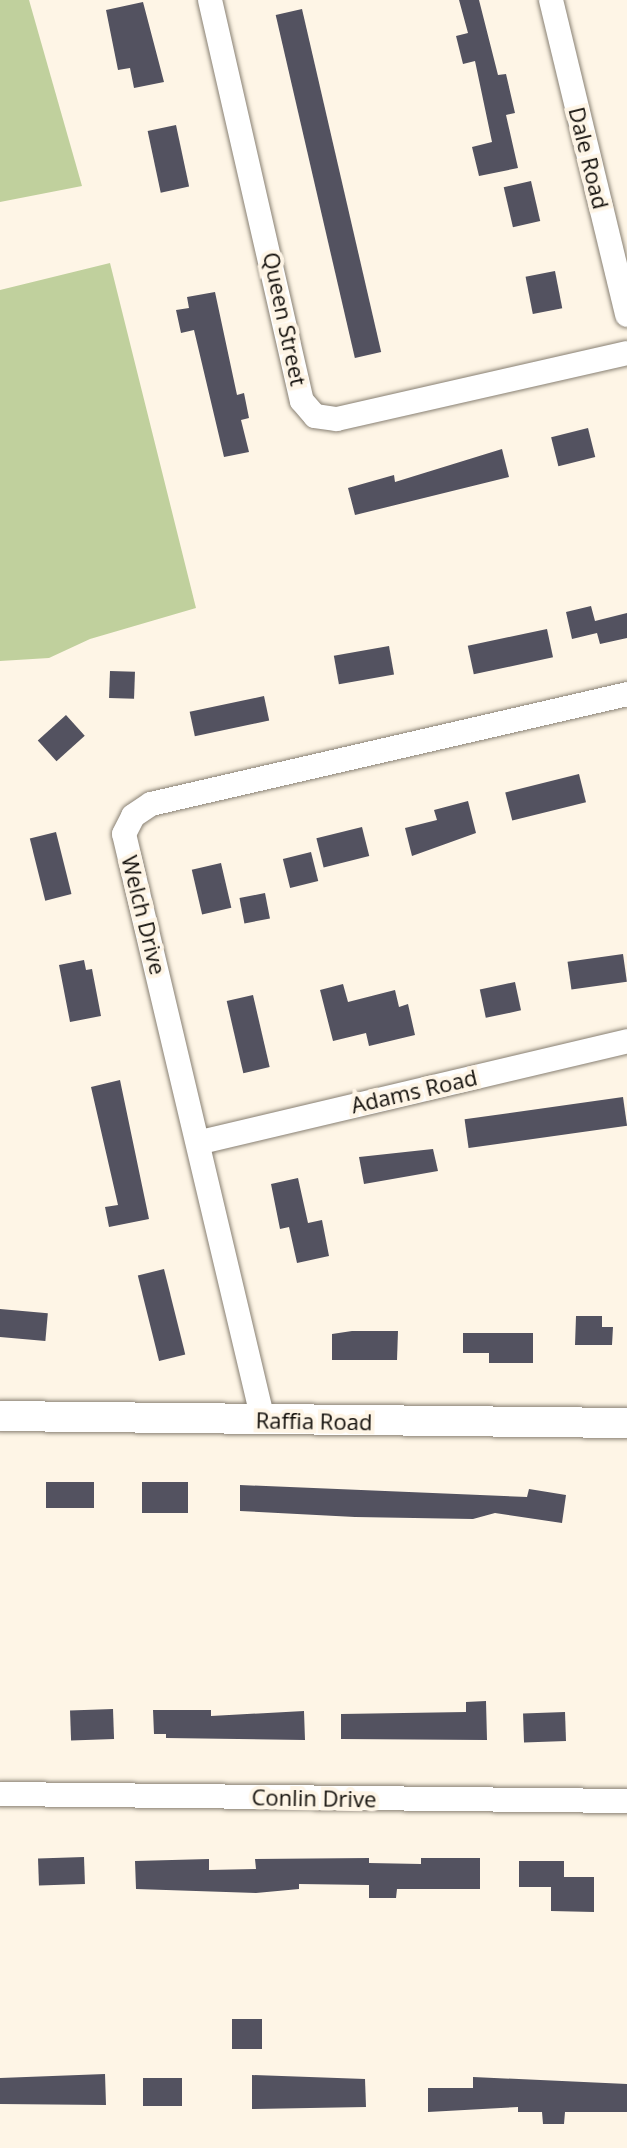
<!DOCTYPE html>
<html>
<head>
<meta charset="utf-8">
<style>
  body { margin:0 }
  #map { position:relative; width:627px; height:2148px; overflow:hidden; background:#fef5e6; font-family:"Open Sans",sans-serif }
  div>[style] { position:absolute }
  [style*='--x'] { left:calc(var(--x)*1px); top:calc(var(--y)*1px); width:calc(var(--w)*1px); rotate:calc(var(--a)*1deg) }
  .green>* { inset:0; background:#c0d09d }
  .building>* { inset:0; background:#535260; transform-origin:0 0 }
  .roads { filter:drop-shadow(0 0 2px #888073) drop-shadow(0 0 2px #888073) }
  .minor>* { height:24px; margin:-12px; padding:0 12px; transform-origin:12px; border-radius:12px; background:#fff }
  .major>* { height:30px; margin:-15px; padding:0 15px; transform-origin:15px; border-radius:15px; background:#fff }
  span { translate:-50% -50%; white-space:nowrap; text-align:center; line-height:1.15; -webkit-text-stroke:8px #fef5e6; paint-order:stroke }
  .street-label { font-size:22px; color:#100d09 }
</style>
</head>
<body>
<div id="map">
  <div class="green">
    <i style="clip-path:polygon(0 0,29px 0,82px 186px,0 202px)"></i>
    <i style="clip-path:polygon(110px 263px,196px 608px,90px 639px,49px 658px,0 661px,0 290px)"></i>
  </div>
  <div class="building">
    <i style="clip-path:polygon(459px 0,479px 0,498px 75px,506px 74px,515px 113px,506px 115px,518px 168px,479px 176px,472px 147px,492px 142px,475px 61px,463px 64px,456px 36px,468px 33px)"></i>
    <i style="clip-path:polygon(143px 2px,164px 82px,134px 88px,130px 68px,118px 70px,106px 10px)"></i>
    <i style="left:302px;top:9px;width:352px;height:27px;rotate:77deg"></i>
    <i style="left:176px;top:125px;width:63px;height:29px;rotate:78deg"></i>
    <i style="left:531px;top:181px;width:41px;height:28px;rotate:77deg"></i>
    <i style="left:555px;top:271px;width:38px;height:30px;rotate:79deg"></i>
    <i style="clip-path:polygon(215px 292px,237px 395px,244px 393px,249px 418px,241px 420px,249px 452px,224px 457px,194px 330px,181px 333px,176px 310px,189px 308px,187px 297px)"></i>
    <i style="left:588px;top:428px;width:30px;height:38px;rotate:76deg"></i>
    <i style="clip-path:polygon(502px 449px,509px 477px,355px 515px,348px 488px,394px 475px,395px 482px)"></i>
    <i style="clip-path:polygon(591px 606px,595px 621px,627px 613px,627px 638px,600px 644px,597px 633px,572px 639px,566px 612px)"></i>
    <i style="left:547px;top:629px;width:29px;height:81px;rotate:78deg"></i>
    <i style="left:389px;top:646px;width:29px;height:56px;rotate:80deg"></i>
    <i style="left:110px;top:671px;width:25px;height:27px;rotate:2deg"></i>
    <i style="left:264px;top:696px;width:25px;height:76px;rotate:78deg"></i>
    <i style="left:66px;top:715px;width:28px;height:38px;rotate:48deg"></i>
    <i style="left:579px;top:774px;width:29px;height:76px;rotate:76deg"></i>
    <i style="clip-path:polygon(468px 801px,476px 833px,412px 856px,405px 828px,437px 820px,434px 810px)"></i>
    <i style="left:362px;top:827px;width:30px;height:47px;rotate:76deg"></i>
    <i style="left:56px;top:832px;width:64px;height:27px;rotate:76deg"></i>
    <i style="left:311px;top:852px;width:30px;height:29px;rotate:76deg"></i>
    <i style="left:221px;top:863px;width:46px;height:30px;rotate:77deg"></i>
    <i style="left:265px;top:893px;width:26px;height:26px;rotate:79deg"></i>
    <i style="left:623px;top:954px;width:28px;height:56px;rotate:82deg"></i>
    <i style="clip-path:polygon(84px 960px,86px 970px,92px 969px,101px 1016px,70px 1022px,59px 965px)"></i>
    <i style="left:515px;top:982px;width:29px;height:36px;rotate:78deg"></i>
    <i style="clip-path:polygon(343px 984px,348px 1002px,395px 990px,399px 1007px,408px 1004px,415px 1035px,369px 1046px,366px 1033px,333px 1041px,320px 990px)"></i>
    <i style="left:253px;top:995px;width:74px;height:27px;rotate:77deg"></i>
    <i style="clip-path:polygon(120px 1080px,149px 1219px,109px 1227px,105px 1207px,118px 1205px,91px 1087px)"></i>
    <i style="left:623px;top:1097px;width:29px;height:160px;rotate:82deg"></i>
    <i style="clip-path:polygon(433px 1149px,438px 1171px,364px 1184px,359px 1157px)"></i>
    <i style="clip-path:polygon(298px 1178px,308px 1223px,322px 1220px,329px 1256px,297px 1263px,289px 1227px,280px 1229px,271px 1184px)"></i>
    <i style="left:164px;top:1269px;width:88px;height:27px;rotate:76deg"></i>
    <i style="left:0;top:1309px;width:48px;height:28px;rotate:5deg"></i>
    <i style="clip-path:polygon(576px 1316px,602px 1316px,602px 1327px,613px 1327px,612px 1345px,575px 1345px)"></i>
    <i style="clip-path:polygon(352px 1331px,398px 1331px,397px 1360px,332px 1360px,332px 1334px)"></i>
    <i style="clip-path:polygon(463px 1333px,533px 1333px,533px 1363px,489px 1363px,489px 1353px,463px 1353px)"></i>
    <i style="left:94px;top:1482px;width:26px;height:48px;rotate:90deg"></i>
    <i style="left:188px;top:1482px;width:31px;height:46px;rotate:90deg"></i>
    <i style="clip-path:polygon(240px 1485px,527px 1497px,529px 1489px,566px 1495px,562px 1523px,495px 1513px,473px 1519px,355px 1517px,240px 1511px)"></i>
    <i style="clip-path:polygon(486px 1701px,487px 1740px,341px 1739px,341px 1714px,466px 1712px,466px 1702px)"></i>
    <i style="left:113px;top:1709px;width:30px;height:43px;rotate:88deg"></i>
    <i style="clip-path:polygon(153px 1710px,211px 1710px,211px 1716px,304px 1711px,305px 1740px,166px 1738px,166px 1734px,154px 1734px)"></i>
    <i style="left:565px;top:1712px;width:29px;height:42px;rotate:88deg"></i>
    <i style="left:84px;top:1857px;width:27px;height:46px;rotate:88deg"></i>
    <i style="clip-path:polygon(369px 1858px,369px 1863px,421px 1864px,421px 1858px,480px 1858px,480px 1889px,397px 1889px,396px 1898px,369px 1898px,369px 1885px,299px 1884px,299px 1889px,256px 1893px,136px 1889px,135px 1861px,209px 1859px,209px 1870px,256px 1869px,255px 1859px)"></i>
    <i style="clip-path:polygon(519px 1861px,564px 1861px,564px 1877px,594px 1877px,594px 1912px,551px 1911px,551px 1887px,519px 1887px)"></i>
    <i style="left:232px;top:2019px;width:30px;height:30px"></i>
    <i style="clip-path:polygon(105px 2074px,106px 2105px,0 2104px,0 2078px)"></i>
    <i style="clip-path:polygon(252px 2075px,365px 2079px,366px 2107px,252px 2109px)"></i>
    <i style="clip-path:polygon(473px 2077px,627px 2084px,627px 2112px,565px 2112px,564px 2124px,543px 2124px,542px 2112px,518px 2112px,518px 2107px,428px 2112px,428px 2088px,473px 2088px)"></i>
    <i style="left:143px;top:2078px;width:39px;height:28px"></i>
  </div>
  <div class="roads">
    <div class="minor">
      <i style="--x:210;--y:0;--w:411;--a:77.1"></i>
      <i style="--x:302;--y:401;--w:20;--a:49"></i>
      <i style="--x:315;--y:416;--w:22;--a:8"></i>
      <i style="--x:337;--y:419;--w:297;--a:-12.8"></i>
      <i style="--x:551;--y:0;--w:324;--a:76.4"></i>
      <i style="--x:201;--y:1142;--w:438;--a:-13.3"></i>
      <i style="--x:263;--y:1420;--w:602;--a:-103.34"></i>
      <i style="--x:124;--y:834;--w:20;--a:-63"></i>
      <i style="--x:133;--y:816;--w:22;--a:-34"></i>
      <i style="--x:151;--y:804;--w:489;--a:-13"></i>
      <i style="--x:0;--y:1794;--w:627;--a:0.64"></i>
    </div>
    <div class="major">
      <i style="--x:0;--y:1416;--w:627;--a:0.64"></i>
    </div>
  </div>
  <div class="street-label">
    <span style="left:589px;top:158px;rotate:76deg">Dale Road</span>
    <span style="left:285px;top:319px;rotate:78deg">Queen Street</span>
    <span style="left:144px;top:915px;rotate:76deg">Welch Drive</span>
    <span style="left:414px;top:1091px;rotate:-13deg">Adams Road</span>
    <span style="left:314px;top:1421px;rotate:1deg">Raffia Road</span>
    <span style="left:314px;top:1798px;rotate:1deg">Conlin Drive</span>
  </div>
</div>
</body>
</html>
